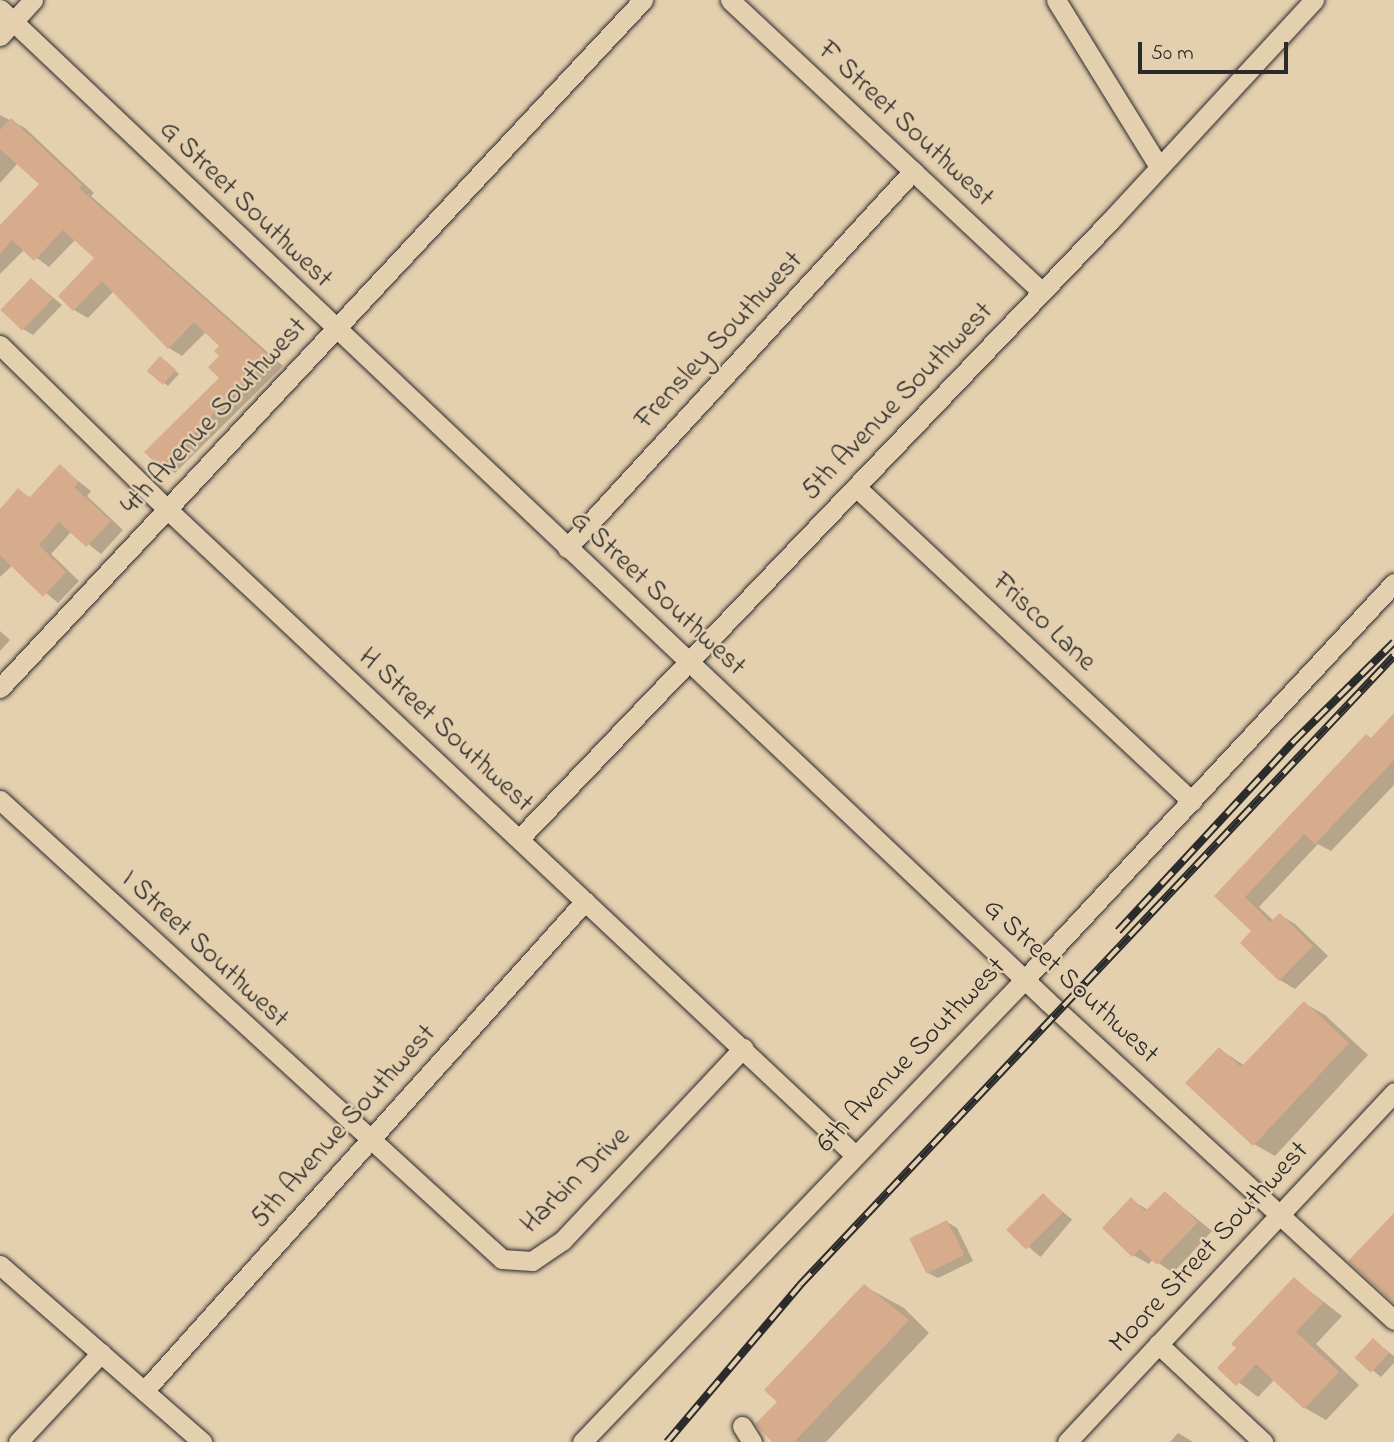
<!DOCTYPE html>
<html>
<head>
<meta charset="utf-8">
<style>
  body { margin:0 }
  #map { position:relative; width:1394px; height:1442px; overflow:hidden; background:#e4cfae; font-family:"Indie Flower",sans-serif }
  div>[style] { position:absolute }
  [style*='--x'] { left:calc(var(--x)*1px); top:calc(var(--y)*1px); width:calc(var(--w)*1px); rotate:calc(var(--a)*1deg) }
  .shadow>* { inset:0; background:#0003; transform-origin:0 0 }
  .building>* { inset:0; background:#d7ac8d; transform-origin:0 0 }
  .roads { filter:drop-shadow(0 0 2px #2b2b2b) drop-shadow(0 0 2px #2b2b2b) }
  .street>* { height:19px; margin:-9.5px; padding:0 9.5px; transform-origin:9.5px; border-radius:9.5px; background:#e4cfae }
  .rail>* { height:8px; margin-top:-4px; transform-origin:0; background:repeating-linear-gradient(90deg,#e4cfae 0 16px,#2b2b2b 0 32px); box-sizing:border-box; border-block:2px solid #2b2b2b }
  span { translate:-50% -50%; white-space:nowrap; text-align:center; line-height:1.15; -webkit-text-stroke:5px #e4cfae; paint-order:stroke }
  .street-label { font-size:28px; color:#2b2b2b }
  .scale { position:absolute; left:1138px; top:42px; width:150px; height:32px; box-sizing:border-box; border:4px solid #2b2b2b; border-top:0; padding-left:9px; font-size:21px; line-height:24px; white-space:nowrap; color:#2b2b2b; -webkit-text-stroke:5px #e4cfae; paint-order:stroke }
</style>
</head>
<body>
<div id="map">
  <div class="shadow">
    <i style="clip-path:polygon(0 115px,25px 128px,94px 193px,91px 196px,283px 366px,175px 473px,161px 465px,221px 378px,221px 346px,206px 332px,182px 356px,169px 348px,114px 291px,88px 318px,74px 310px,96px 258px,76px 239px,49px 267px,25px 249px,0 274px,0 226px,41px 184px,18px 163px,0 183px)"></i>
    <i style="clip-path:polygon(32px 280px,62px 305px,33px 335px,23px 329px)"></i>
    <i style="clip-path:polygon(165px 361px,179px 374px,168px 386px,149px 371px)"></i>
    <i style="clip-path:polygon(60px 467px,91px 491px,87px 496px,123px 530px,101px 554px,72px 531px,51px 554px,79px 581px,58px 603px,13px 565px,0 577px,0 512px,19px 491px,31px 498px)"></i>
    <i style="clip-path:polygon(0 631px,10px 640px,0 651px)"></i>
    <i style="clip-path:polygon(1394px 719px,1394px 785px,1331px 851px,1318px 844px,1259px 907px,1274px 921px,1280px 915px,1295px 924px,1328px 956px,1295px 989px,1280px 980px,1254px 931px,1216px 896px)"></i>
    <i style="clip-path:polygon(1304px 1003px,1325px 1015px,1368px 1055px,1275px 1156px,1254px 1144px,1219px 1049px,1245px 1066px)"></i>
    <i style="clip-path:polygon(1165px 1193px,1212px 1231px,1173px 1273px,1153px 1259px,1149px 1264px,1133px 1255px,1131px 1200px,1148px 1210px)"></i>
    <i style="left:1043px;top:1195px;width:38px;height:49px;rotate:40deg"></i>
    <i style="clip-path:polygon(947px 1222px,957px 1228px,973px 1261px,938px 1278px,928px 1273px)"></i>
    <i style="clip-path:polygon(1294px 1279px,1342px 1316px,1316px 1344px,1359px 1385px,1326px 1420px,1305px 1408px,1275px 1379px,1258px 1397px,1220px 1368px)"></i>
    <i style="clip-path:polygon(864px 1286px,904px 1308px,929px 1333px,826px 1442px,775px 1442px,779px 1402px)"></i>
    <i style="clip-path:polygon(1373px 1340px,1394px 1356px,1394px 1363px,1381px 1377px,1356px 1357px)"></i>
    <i style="clip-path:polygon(1178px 1433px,1193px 1442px,1170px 1442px)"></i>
  </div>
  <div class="building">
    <i style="clip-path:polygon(11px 118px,82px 185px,79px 188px,270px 357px,160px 467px,144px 452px,219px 378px,208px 367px,219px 356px,214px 351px,219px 346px,194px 322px,168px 349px,102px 281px,73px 311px,58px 296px,94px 258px,63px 230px,34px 261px,12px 240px,0 254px,0 225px,39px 184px,0 149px,0 130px)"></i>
    <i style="left:31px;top:278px;width:30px;height:44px;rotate:44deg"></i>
    <i style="left:160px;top:356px;width:21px;height:20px;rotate:41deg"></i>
    <i style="clip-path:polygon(60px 464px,79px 482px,74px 487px,111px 521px,86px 547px,59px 522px,39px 545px,66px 572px,43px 597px,0 555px,0 509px,18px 488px,29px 498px)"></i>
    <i style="clip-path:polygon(1394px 713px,1394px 760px,1315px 844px,1304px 834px,1245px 897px,1270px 922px,1280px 913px,1313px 946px,1279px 981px,1240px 943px,1251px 931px,1214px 896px,1366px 734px,1371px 738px)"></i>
    <i style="clip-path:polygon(1304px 1001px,1349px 1043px,1253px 1146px,1185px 1083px,1219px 1047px,1241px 1067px)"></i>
    <i style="clip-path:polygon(1165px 1191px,1198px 1222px,1157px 1265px,1140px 1249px,1132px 1257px,1102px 1228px,1131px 1197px,1145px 1211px)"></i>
    <i style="left:1043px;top:1193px;width:28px;height:52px;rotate:45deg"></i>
    <i style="clip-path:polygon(1394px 1213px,1394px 1303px,1348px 1261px)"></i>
    <i style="left:947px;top:1220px;width:39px;height:42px;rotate:64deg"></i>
    <i style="clip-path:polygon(1294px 1277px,1323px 1303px,1296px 1332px,1339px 1372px,1304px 1409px,1256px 1364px,1236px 1386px,1217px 1368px,1236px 1348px,1231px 1344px)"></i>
    <i style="clip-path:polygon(864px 1284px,909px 1320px,794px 1442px,772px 1442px,755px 1424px,777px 1402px,764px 1390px)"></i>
    <i style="left:1373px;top:1338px;width:22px;height:27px;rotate:43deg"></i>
  </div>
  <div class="roads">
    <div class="street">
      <i style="--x:730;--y:0;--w:427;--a:43.1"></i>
      <i style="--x:1056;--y:0;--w:196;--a:58.3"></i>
      <i style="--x:0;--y:9;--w:1442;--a:43.45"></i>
      <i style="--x:1047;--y:1001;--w:471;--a:42.6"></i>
      <i style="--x:0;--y:36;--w:49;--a:-47.5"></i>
      <i style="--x:0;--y:345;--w:234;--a:44.5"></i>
      <i style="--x:167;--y:509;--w:944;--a:43.2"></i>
      <i style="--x:856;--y:487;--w:460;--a:43.1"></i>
      <i style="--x:567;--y:548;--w:512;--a:-47.46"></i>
      <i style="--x:0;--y:688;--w:942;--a:-46.94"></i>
      <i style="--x:0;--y:800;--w:680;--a:42.44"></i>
      <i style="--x:502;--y:1259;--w:30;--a:4"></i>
      <i style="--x:532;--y:1261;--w:36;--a:-34"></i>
      <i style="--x:562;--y:1241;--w:265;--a:-46.8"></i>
      <i style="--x:519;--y:839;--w:855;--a:-46.28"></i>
      <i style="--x:1110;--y:221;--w:301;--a:-47.3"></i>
      <i style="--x:0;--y:1265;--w:269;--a:41.2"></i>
      <i style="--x:1158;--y:1344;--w:144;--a:43"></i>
      <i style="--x:144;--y:1391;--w:659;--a:-48.01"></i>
      <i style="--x:742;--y:1426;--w:19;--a:58"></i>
      <i style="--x:18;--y:1442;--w:122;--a:-47"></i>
      <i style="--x:582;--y:1442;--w:642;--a:-46.26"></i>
      <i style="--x:1026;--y:978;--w:540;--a:-47.03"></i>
      <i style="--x:1067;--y:1442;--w:479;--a:-46.9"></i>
    </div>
  </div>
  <div class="rail">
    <i style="--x:1118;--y:931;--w:258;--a:-47.2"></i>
    <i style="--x:1293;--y:742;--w:142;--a:-44.7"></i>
    <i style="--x:667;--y:1442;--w:206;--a:-49.7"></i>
    <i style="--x:800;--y:1285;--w:865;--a:-46.64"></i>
  </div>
  <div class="street-label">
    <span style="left:905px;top:125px;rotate:43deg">F Street Southwest</span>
    <span style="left:245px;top:205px;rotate:44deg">G Street Southwest</span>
    <span style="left:720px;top:341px;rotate:-47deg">Frensley Southwest</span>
    <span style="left:898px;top:402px;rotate:-46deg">5th Avenue Southwest</span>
    <span style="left:215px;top:417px;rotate:-47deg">4th Avenue Southwest</span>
    <span style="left:657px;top:594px;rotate:43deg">G Street Southwest</span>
    <span style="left:1043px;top:623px;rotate:43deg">Frisco Lane</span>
    <span style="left:445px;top:731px;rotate:43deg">H Street Southwest</span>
    <span style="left:204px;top:950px;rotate:43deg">I Street Southwest</span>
    <span style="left:1070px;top:982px;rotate:43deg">G Street Southwest</span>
    <span style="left:912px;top:1056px;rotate:-46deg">6th Avenue Southwest</span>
    <span style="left:344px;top:1127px;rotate:-48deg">5th Avenue Southwest</span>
    <span style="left:576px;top:1181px;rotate:-44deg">Harbin Drive</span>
    <span style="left:1210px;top:1248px;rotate:-47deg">Moore Street Southwest</span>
  </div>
  <div class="scale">50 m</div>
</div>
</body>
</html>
